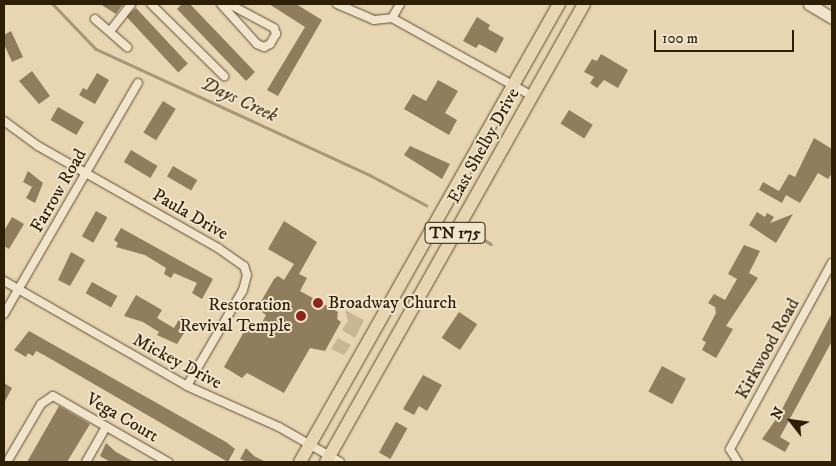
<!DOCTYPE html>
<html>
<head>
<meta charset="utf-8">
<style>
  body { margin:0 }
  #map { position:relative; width:836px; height:466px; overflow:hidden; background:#e8d5b1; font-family:"IM FELL DW Pica",serif }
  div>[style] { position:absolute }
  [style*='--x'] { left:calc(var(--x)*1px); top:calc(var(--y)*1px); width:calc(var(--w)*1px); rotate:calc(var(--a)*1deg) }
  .green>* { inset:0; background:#c8b694 }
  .stream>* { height:2.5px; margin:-1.25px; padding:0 1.25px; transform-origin:1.25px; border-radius:1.25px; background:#a99777 }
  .building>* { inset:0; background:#8f7d5e; transform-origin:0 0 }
  .roads { filter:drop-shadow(0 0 1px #5c4c30) drop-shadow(0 0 1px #5c4c30) }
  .minor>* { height:8px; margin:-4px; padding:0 4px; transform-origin:4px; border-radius:4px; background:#f0e4cc }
  .secondary>* { height:11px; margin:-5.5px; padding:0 5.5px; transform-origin:5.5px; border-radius:5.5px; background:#f0e4cc }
  .primary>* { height:12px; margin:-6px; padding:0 6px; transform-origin:6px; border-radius:6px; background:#e8d5b1 }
  .dots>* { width:14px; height:14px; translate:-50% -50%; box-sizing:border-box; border:2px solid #f0e4cc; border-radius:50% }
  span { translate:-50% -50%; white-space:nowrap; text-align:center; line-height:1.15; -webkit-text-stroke:4px #f0e4cc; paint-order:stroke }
  .shield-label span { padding:1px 4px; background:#f0e4cc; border:1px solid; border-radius:4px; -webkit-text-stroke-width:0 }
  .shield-label { font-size:16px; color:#2e1e05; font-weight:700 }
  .street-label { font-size:18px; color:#2e1e05 }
  .poi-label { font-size:18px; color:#2e1e05 }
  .left { translate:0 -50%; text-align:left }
  .right { translate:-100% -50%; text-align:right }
  .water-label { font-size:19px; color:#59482d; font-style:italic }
  .frame { position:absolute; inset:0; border:5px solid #2e1e05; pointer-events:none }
  .north { position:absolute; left:766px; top:396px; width:50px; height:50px; -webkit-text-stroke:4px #f0e4cc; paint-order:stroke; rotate:300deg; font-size:14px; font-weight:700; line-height:20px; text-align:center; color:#2e1e05 }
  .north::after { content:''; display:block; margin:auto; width:18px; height:22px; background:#2e1e05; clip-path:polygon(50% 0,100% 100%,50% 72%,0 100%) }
  .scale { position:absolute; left:654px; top:30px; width:140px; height:22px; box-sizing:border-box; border:2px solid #2e1e05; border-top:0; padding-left:6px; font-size:15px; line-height:18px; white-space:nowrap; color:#2e1e05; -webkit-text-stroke:4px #f0e4cc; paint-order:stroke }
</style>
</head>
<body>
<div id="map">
  <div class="green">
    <i style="clip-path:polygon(345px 310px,364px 320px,355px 338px,342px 330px,348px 321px)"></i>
    <i style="clip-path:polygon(338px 338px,351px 345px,344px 355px,331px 349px)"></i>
  </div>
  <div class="stream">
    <i style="--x:53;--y:4;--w:62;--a:46.3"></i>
    <i style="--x:96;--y:49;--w:302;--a:24.7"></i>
    <i style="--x:370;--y:175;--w:64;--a:28.2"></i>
    <i style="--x:474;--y:233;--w:20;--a:33"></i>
  </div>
  <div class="building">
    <i style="clip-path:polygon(100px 4px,123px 4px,116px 14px)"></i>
    <i style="clip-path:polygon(182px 4px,190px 4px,255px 72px,246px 81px,177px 9px)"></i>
    <i style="clip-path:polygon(269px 4px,296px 4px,322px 20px,278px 96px,267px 90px,305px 27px)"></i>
    <i style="left:136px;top:8px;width:76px;height:13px;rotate:47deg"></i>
    <i style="clip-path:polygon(477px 17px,490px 25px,488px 29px,504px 38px,496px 53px,479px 44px,476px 48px,463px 41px)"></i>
    <i style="clip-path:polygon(11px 31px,23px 57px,12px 62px,4px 44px,4px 35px)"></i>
    <i style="clip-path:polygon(601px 54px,628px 70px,618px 88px,604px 80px,597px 88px,590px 83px,594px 77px,584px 72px,592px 59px,597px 61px)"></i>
    <i style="clip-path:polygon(32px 71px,50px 96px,39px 104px,19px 81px)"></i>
    <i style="clip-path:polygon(97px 73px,109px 80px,95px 104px,79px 95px,83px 88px,87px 90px)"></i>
    <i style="clip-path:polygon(438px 80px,458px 91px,445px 113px,457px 120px,449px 135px,404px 109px,413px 94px,426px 101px)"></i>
    <i style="left:163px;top:101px;width:15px;height:37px;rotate:32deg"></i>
    <i style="left:58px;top:107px;width:30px;height:15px;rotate:30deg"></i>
    <i style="left:569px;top:110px;width:28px;height:16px;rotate:32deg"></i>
    <i style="clip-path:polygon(814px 138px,832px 149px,832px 173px,828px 179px,818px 173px,800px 203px,786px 195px,782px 203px,759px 190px,763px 182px,779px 191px,789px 174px,795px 177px)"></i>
    <i style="clip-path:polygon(410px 146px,450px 164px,442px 179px,404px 155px)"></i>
    <i style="left:131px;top:150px;width:31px;height:14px;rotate:31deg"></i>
    <i style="left:173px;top:166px;width:28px;height:12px;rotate:30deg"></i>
    <i style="clip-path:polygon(28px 171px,43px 183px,35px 203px,26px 198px,32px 187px,23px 182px)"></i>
    <i style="left:96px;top:211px;width:13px;height:29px;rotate:29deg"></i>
    <i style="clip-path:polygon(757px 212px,765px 217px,767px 213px,774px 217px,770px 223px,793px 214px,776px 243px,749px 225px)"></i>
    <i style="clip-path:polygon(12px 217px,24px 224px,9px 249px,4px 246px,4px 231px)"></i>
    <i style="clip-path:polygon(284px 221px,317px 242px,299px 274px,307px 278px,300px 291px,338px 312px,337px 319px,341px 322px,325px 351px,310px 348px,284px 393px,247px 373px,242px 378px,224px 367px,249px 323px,259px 328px,266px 315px,259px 310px,259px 305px,274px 279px,278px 276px,284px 280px,294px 264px,268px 249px)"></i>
    <i style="clip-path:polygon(121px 228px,213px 279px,202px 299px,192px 293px,197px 283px,174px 273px,171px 278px,164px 274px,166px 268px,145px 255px,116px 247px,118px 243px,114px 240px)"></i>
    <i style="clip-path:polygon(744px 245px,760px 251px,749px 273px,758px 278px,726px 326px,733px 329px,716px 358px,702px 350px,706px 342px,702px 340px,716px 313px,715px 307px,708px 303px,714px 294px,725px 300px,737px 279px,728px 274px)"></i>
    <i style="clip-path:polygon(71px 252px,85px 260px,70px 286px,58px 280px)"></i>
    <i style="left:92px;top:282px;width:29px;height:13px;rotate:29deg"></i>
    <i style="clip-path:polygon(136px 295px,162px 310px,157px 318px,174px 328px,181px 316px,191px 322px,177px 344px,157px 335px,159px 332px,143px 322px,124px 316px)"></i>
    <i style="left:459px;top:312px;width:22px;height:31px;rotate:34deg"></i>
    <i style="clip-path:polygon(832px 313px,832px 341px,780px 437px,790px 443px,785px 452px,762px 439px,779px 415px)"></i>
    <i style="clip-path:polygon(29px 331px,226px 442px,235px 449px,228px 462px,44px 355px,36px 351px,33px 356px,28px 353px,26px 357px,14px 350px)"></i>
    <i style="left:662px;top:366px;width:27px;height:29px;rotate:28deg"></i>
    <i style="clip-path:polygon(423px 375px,442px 385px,427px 411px,419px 406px,414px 415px,403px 409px)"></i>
    <i style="clip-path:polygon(4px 383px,12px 388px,4px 403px)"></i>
    <i style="clip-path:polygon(59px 406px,90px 424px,67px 462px,27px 462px)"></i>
    <i style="left:396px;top:422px;width:13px;height:35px;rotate:29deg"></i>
    <i style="clip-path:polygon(106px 443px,116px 452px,134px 462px,110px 462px,100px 456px)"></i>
    <i style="clip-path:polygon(246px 448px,254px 456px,266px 462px,247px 462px,240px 459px)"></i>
  </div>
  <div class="roads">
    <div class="minor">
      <i style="--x:151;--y:4;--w:103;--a:44.6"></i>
      <i style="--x:221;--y:4;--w:54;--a:48"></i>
      <i style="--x:257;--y:44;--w:8;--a:23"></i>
      <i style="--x:264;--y:47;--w:7;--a:-27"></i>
      <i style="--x:270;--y:44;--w:12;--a:-59"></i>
      <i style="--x:276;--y:34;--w:6;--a:-108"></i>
      <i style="--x:274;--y:28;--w:51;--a:-151.9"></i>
      <i style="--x:337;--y:4;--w:40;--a:23.4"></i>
      <i style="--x:374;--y:20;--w:18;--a:-6"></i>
      <i style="--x:392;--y:18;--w:160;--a:29.1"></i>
      <i style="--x:392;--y:18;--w:16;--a:-60"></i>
      <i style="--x:95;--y:19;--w:43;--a:41.2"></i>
      <i style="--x:111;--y:30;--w:33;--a:-52"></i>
      <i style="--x:4;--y:121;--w:42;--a:36.3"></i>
      <i style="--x:38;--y:146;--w:207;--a:29.5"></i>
      <i style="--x:218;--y:248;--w:32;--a:35"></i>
      <i style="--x:244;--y:266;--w:9;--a:72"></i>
      <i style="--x:247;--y:275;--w:16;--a:105"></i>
      <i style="--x:243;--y:290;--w:111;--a:120.3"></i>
      <i style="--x:4;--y:281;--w:211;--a:29.8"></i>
      <i style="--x:187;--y:386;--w:101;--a:24"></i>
      <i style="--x:279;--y:427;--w:70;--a:29.8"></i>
      <i style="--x:4;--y:314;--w:267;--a:-59.9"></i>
      <i style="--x:7;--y:462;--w:67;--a:-59.6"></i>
      <i style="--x:41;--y:404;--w:14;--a:-34"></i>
      <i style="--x:53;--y:396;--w:133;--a:29.9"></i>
      <i style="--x:86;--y:462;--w:40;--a:-60.3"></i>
      <i style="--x:738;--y:462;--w:15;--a:-122"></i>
      <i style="--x:730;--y:449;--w:212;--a:-61.3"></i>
    </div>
    <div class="secondary">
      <i style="--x:809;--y:4;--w:27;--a:31"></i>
    </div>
    <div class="primary">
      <i style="--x:300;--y:462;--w:526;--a:-60.51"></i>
      <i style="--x:326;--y:462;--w:526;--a:-60.61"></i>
    </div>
  </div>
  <div class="dots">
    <i style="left:318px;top:303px;background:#8f2418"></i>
    <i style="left:301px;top:316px;background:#8f2418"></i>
  </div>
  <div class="shield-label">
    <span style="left:455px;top:233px">TN 175</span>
  </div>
  <div class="street-label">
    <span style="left:484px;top:146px;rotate:-61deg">East Shelby Drive</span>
    <span style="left:59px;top:191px;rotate:-60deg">Farrow Road</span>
    <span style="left:190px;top:215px;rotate:30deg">Paula Drive</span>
    <span style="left:768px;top:349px;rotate:-61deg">Kirkwood Road</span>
    <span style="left:177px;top:362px;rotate:28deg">Mickey Drive</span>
    <span style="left:122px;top:418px;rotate:30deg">Vega Court</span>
  </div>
  <div class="poi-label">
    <span class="left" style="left:328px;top:303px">Broadway Church</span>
    <span class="right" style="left:291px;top:316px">Restoration<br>Revival Temple</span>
  </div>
  <div class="water-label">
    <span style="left:239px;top:100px;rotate:25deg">Days Creek</span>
  </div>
  <div class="frame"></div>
  <div class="north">N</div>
  <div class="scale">100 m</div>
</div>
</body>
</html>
